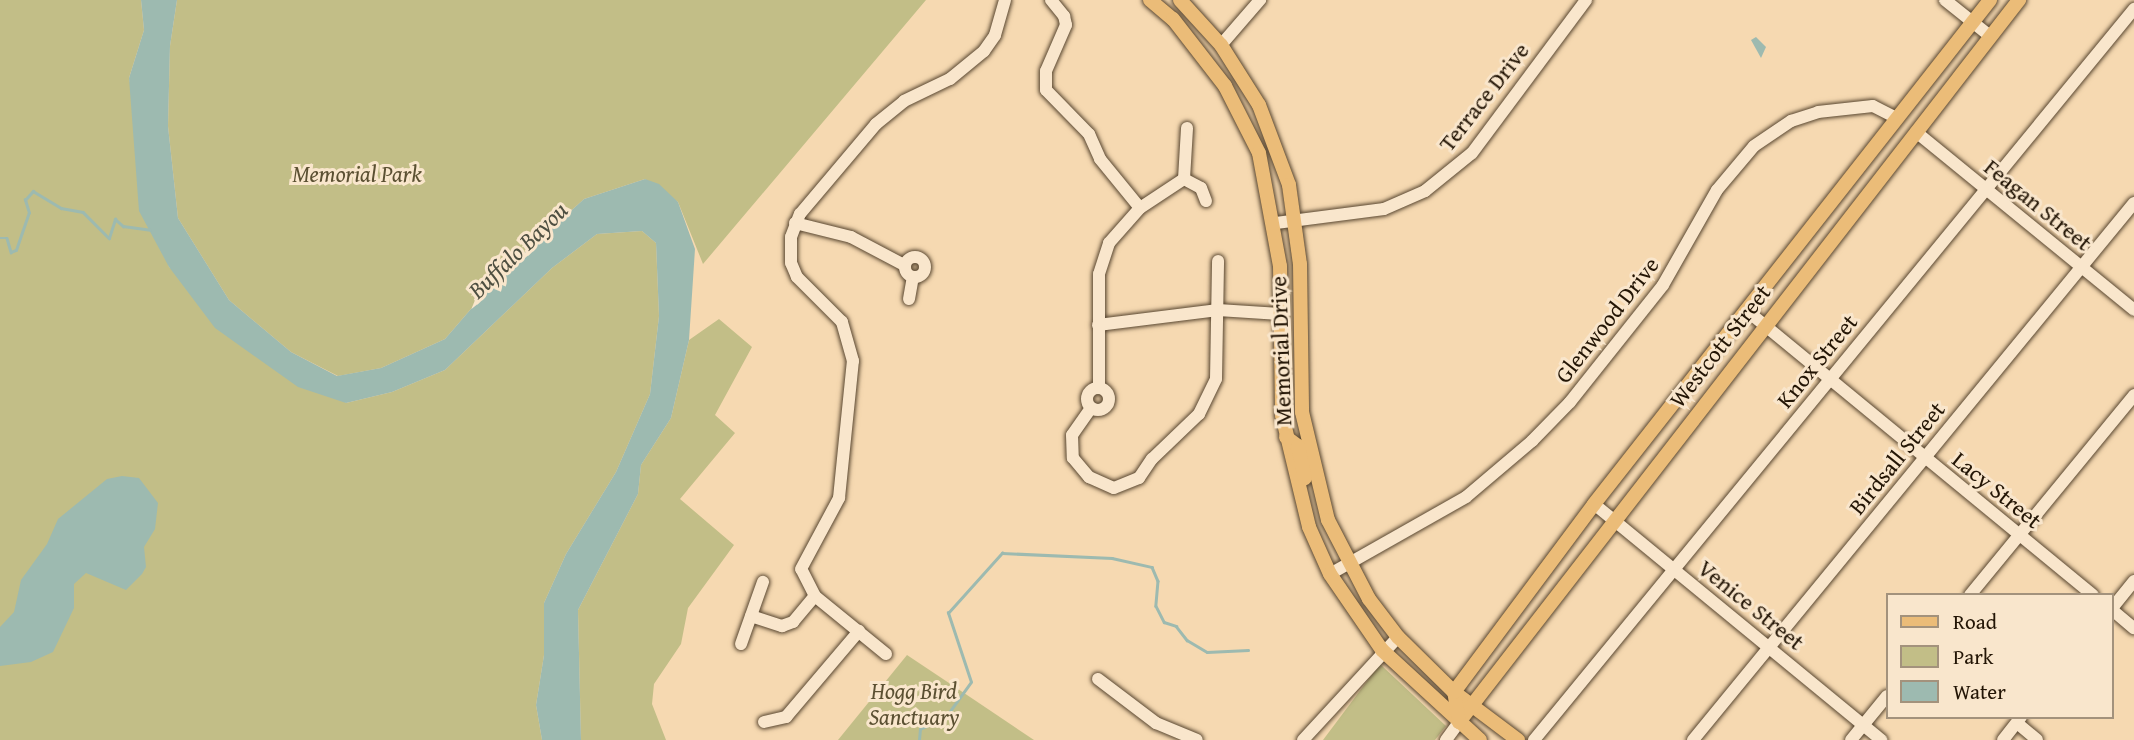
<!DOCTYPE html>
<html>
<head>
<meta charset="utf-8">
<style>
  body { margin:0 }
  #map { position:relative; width:2134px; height:740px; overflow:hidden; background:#f6d9b1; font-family:"Gentium Book Plus",serif }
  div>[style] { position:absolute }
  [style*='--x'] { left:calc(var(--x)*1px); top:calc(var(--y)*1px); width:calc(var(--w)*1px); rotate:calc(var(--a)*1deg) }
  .green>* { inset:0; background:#c2be87 }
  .water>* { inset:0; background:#9dbab0 }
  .stream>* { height:2.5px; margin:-1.25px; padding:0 1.25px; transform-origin:1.25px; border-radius:1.25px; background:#9dbab0 }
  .roads { filter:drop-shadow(0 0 2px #584630) drop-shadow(0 0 2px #584630) }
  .minor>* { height:12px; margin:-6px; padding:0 6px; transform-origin:6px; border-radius:6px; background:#f9e6cc }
  .minor>.ring { margin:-6px; padding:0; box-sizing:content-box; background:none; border:12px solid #f9e6cc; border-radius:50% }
  .major>* { height:14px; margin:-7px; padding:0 7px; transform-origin:7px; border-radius:7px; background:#ebbc78 }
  span { translate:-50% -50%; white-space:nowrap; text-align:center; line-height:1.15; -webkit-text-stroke:6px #f9e6cc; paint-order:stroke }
  .street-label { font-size:23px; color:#231505 }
  .park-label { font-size:23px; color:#5b5032; font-style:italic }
  .water-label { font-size:24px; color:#4e4f41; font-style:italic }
  .legend { position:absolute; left:1886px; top:593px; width:228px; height:126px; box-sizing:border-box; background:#f9e6cc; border:2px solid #a3927c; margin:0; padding:9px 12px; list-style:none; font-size:21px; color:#231505 }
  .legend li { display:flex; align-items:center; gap:14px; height:35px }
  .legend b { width:35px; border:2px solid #a3927c }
</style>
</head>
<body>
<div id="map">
  <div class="green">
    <i style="clip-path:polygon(0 0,141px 0,144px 30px,129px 78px,169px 267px,346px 403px,392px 392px,445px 370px,552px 268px,597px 234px,642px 231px,656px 243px,659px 316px,650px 394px,616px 472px,566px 554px,544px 603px,544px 655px,536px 705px,542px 740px,0 740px)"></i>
    <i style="clip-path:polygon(177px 0,926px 0,703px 264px,678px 202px,645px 179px,584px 199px,502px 273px,445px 339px,381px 368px,338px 376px,291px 352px,229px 300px,178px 218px,168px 126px,170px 46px)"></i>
    <i style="clip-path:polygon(719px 319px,752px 347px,715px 415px,735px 433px,680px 499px,734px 545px,688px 608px,681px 644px,654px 684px,652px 704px,666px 740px,581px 740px,578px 610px,638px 494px,641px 465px,671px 418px,689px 340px)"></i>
    <i style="clip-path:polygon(907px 655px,973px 699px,1034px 740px,838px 740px)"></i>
    <i style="clip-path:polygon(1380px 664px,1446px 726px,1435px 740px,1323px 740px)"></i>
  </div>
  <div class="water">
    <i style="clip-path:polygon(141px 0,177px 0,170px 46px,168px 126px,178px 218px,229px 300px,291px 352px,337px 376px,381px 368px,445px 339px,502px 273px,584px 199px,645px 179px,659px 184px,678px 202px,695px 249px,689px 340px,671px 418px,641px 465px,638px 494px,578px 610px,581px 740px,542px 740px,536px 705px,544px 655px,544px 603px,566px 554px,616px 472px,650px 394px,659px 316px,656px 243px,642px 231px,597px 234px,552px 268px,445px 370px,392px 392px,346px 403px,298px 387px,215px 328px,169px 267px,139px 211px,129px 78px,144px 30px)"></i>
    <i style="clip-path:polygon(1756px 37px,1766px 47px,1761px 58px,1751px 40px)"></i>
    <i style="clip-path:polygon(122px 476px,139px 478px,158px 503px,155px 529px,144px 547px,146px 567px,142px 574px,126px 590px,86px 573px,74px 584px,74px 608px,53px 652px,31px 662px,0 666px,0 627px,14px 612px,21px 580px,47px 544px,58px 519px,107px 479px)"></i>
  </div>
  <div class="stream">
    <i style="--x:0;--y:238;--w:7;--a:0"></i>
    <i style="--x:7;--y:238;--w:15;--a:74"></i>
    <i style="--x:11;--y:252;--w:5;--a:-22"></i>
    <i style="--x:16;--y:250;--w:39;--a:-71"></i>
    <i style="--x:29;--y:213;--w:14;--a:-107"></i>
    <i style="--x:25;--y:200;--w:12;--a:-48"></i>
    <i style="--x:33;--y:191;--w:33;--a:31"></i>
    <i style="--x:61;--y:208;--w:22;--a:10"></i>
    <i style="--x:83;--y:212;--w:37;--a:45"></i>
    <i style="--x:109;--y:238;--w:20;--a:-72"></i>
    <i style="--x:115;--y:219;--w:11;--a:41"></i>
    <i style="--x:123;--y:226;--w:27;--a:8"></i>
    <i style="--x:919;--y:740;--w:11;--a:-85"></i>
    <i style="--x:920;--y:729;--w:27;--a:-24"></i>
    <i style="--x:945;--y:718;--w:44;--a:-54.2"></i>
    <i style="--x:971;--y:682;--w:73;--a:-108.4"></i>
    <i style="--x:948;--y:613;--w:81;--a:-48"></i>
    <i style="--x:1002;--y:553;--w:110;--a:2.6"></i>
    <i style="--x:1112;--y:558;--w:41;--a:12.7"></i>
    <i style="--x:1152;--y:567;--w:15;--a:67"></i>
    <i style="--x:1158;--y:581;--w:25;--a:95"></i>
    <i style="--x:1156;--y:606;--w:18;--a:63"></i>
    <i style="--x:1164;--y:622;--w:13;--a:18"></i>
    <i style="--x:1176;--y:626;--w:18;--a:52"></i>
    <i style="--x:1187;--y:640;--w:23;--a:31"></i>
    <i style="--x:1207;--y:652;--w:41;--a:-2.8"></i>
  </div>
  <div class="roads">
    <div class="minor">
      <i style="--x:1051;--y:0;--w:21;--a:51"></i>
      <i style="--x:1064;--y:16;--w:9;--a:77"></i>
      <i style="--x:1066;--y:25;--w:50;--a:113.5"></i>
      <i style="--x:1046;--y:71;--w:19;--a:90"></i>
      <i style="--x:1046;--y:90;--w:62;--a:45.7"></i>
      <i style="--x:1089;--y:134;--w:27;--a:66"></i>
      <i style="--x:1100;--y:159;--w:63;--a:50.8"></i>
      <i style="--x:1945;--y:0;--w:58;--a:38.7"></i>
      <i style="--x:1221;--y:45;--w:60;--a:-49.1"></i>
      <i style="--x:1916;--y:132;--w:281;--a:39.2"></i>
      <i style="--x:1184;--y:179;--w:51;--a:-86.6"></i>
      <i style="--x:795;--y:223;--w:58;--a:14"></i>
      <i style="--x:851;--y:237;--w:60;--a:27.8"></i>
      <i style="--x:1276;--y:223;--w:109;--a:-7.4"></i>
      <i style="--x:1384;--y:209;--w:45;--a:-23.7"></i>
      <i style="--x:1425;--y:191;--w:60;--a:-39"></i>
      <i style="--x:1472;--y:153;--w:191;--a:-53.3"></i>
      <i class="ring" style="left:905px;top:257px;width:8px;height:8px"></i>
      <i style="--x:909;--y:299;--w:22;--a:-80"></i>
      <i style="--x:1746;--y:310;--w:449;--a:39.4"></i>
      <i style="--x:1098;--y:325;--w:121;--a:-7.1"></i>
      <i style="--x:1218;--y:310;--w:62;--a:3.7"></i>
      <i class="ring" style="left:1087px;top:388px;width:10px;height:10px"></i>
      <i style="--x:1099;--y:388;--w:114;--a:-90"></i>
      <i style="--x:1099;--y:274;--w:33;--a:-72"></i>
      <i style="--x:1109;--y:243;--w:47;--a:-48.5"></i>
      <i style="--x:1140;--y:208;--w:53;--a:-33.4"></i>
      <i style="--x:1184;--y:179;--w:19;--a:28"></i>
      <i style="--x:1201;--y:188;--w:14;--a:69"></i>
      <i style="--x:1091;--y:408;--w:33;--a:125"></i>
      <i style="--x:1072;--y:435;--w:23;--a:88"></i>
      <i style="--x:1073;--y:458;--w:25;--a:50"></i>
      <i style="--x:1089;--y:477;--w:27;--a:24"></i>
      <i style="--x:1114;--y:488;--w:27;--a:-22"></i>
      <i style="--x:1139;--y:478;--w:23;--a:-56"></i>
      <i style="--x:1152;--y:459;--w:65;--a:-43.8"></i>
      <i style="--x:1199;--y:414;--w:39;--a:-64"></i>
      <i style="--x:1216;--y:379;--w:118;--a:-89"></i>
      <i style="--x:1594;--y:504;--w:372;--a:39.4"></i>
      <i style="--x:1330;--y:574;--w:156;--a:-29.5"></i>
      <i style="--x:1466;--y:497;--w:87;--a:-40.3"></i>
      <i style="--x:1532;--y:441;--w:54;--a:-45.7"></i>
      <i style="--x:1570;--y:402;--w:149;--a:-51.5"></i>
      <i style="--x:1663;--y:285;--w:109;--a:-60.4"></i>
      <i style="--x:1717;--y:190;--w:57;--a:-49.9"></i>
      <i style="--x:1754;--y:146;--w:45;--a:-34"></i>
      <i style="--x:1791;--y:121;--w:28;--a:-18"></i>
      <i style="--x:1818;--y:112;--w:55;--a:-6.2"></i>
      <i style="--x:1873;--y:106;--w:27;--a:27"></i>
      <i style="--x:2134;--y:581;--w:36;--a:129"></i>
      <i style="--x:2111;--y:609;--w:30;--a:40"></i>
      <i style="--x:1970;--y:595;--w:259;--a:-50.6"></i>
      <i style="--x:751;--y:616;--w:33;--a:18"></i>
      <i style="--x:782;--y:626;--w:12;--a:-20"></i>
      <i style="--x:793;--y:622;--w:34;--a:-50"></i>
      <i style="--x:741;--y:644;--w:66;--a:-70.5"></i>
      <i style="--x:886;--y:654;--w:92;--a:-140.8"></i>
      <i style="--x:815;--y:596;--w:30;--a:-117"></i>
      <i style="--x:801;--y:569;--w:81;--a:-61.8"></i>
      <i style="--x:839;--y:498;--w:138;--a:-84.2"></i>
      <i style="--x:853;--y:361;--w:41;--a:-105.8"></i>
      <i style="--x:842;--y:322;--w:64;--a:-135"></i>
      <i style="--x:797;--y:277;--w:15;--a:-113"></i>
      <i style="--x:791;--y:263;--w:26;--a:-90"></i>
      <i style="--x:791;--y:237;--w:25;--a:-69"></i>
      <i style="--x:800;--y:214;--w:118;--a:-49.8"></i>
      <i style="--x:876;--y:124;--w:36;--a:-39"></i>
      <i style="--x:904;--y:101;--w:51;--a:-25.6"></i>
      <i style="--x:950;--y:79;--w:44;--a:-39.5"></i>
      <i style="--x:984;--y:51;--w:19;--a:-55"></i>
      <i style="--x:995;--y:35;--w:36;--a:-74"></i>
      <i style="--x:1098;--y:679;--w:73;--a:37.2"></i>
      <i style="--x:1156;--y:723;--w:44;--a:22.5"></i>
      <i style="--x:764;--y:722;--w:23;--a:-13"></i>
      <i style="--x:786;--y:717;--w:113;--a:-49.7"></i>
      <i style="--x:2017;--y:723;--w:26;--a:40"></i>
      <i style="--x:1303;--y:740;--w:140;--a:-47.3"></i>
      <i style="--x:1446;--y:740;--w:22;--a:-54"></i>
      <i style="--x:1534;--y:740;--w:946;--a:-50.62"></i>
      <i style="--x:1693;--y:740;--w:695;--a:-50.61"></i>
      <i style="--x:1851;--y:740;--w:57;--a:-50.7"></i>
      <i style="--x:2003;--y:740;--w:29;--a:-52"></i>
    </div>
    <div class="major">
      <i style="--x:1150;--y:0;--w:30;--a:40"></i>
      <i style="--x:1173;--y:19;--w:85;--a:52.2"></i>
      <i style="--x:1225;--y:86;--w:75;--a:63.1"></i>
      <i style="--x:1259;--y:153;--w:115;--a:79.5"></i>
      <i style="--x:1280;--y:266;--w:149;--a:89.2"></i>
      <i style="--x:1282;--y:415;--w:115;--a:76.4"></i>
      <i style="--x:1309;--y:527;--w:51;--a:65.9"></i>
      <i style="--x:1330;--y:574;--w:92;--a:55.6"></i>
      <i style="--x:1382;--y:650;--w:133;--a:42.6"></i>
      <i style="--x:1180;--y:0;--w:61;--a:47.7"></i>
      <i style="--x:1221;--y:45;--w:71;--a:57.7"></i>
      <i style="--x:1259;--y:105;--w:85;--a:69.4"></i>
      <i style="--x:1289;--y:185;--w:80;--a:82.1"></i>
      <i style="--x:1300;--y:264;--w:148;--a:89.2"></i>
      <i style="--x:1302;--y:412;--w:111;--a:76.5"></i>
      <i style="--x:1328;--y:520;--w:89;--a:62.6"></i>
      <i style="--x:1369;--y:599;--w:48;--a:52.7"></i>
      <i style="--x:1398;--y:637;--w:78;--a:44.5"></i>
      <i style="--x:1454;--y:692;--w:80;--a:36.9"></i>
      <i style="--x:1286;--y:437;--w:15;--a:37"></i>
      <i style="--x:1298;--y:446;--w:33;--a:78"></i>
      <i style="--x:1459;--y:722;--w:914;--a:-52.2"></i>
      <i style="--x:1459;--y:722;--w:30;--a:-99"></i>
      <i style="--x:1454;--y:692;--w:234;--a:-53.3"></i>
      <i style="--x:1594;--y:504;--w:641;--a:-51.84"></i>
    </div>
  </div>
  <div class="street-label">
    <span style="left:1484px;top:97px;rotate:-52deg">Terrace Drive</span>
    <span style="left:2038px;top:205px;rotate:39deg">Feagan Street</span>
    <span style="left:1607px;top:320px;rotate:-52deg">Glenwood Drive</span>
    <span style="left:1720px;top:346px;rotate:-52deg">Westcott Street</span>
    <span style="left:1281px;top:351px;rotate:-92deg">Memorial Drive</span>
    <span style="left:1817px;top:361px;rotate:-51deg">Knox Street</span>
    <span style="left:1897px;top:458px;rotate:-51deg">Birdsall Street</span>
    <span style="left:1997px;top:490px;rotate:39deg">Lacy Street</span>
    <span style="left:1751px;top:605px;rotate:39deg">Venice Street</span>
  </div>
  <div class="park-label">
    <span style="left:357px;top:174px">Memorial Park</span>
    <span style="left:914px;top:704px">Hogg Bird<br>Sanctuary</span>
  </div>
  <div class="water-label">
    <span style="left:518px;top:250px;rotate:-44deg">Buffalo Bayou</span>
  </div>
  <ul class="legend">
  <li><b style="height:9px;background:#ebbc78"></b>Road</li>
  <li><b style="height:19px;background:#c2be87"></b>Park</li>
  <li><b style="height:19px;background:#9dbab0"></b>Water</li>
  </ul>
</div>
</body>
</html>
